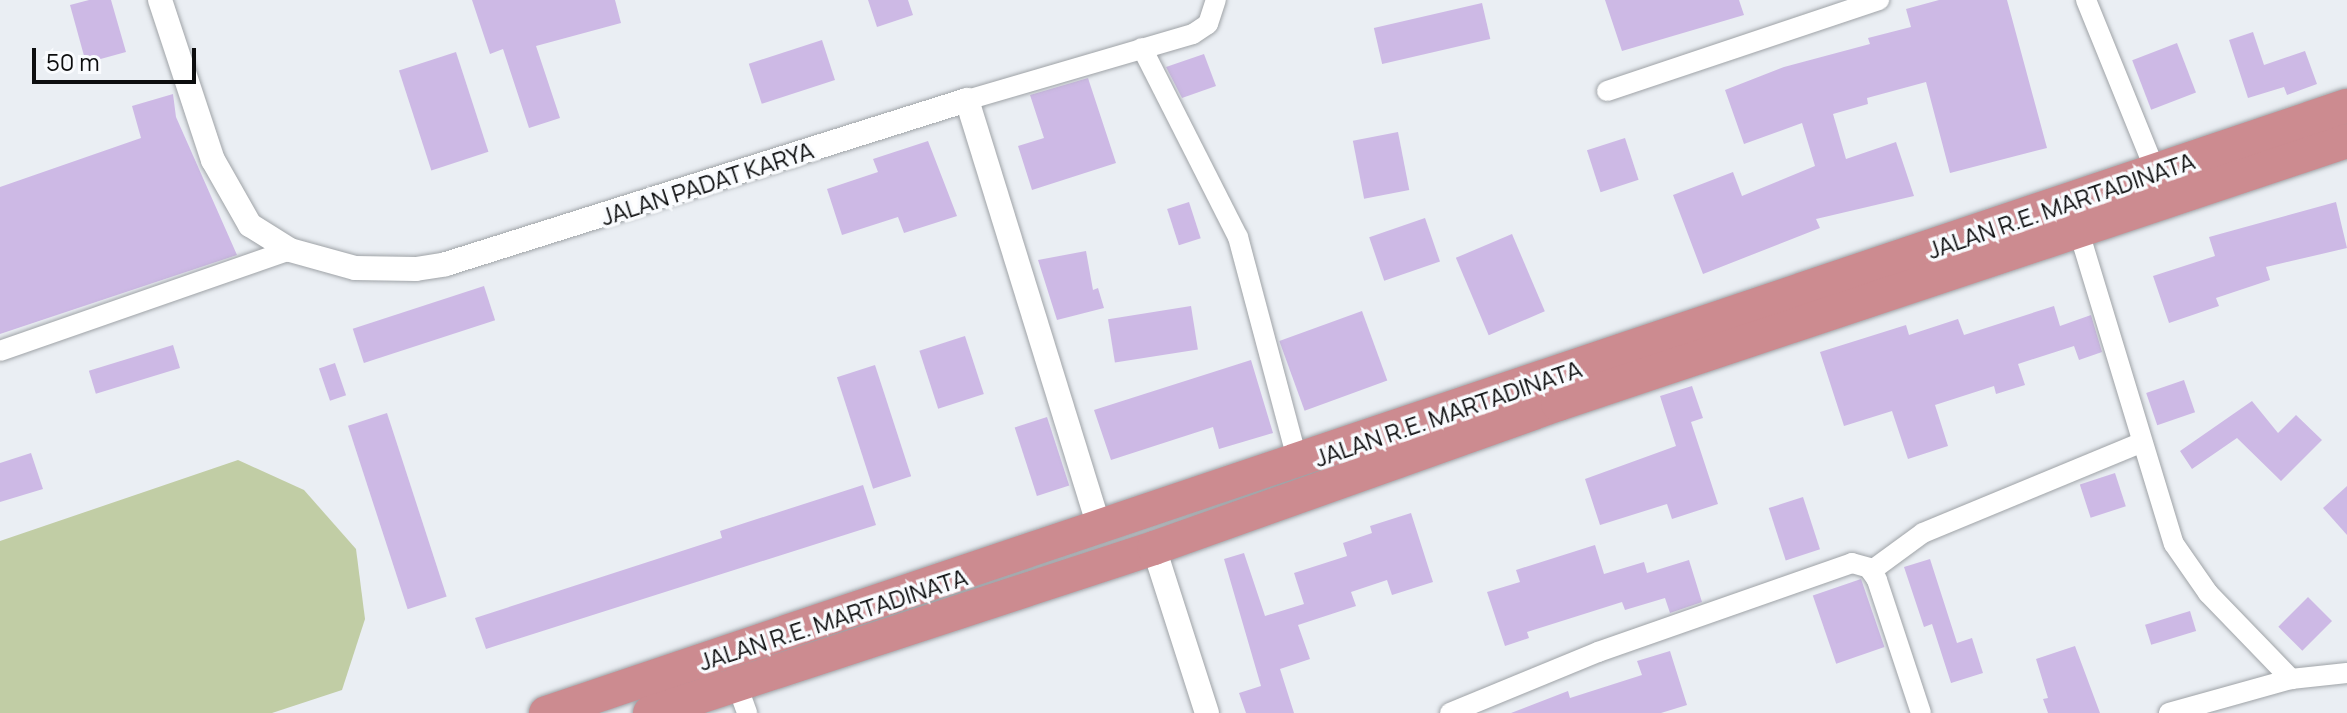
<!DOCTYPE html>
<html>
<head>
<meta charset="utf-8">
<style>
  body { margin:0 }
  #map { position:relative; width:2347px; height:713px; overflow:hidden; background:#eaeef3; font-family:Manrope,sans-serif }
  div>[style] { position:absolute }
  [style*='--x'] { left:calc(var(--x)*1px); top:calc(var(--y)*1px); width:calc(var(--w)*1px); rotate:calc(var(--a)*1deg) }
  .green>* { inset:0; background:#c1cda5 }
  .building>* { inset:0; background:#cdb9e5; transform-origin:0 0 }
  .roads { filter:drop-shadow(0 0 2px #9fa3a7) drop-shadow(0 0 2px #9fa3a7) }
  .minor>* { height:20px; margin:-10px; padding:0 10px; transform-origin:10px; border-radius:10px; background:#fff }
  .tertiary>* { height:24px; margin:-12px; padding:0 12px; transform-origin:12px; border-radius:12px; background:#fff }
  .trunk>* { height:34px; margin:-17px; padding:0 17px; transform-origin:17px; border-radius:17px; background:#cc8b90 }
  span { translate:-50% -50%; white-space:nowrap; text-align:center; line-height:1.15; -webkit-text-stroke:7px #f9fbfe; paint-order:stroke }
  .street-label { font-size:24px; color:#0c0d0e }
  .scale { position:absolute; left:32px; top:48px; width:164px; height:36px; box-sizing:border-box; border:4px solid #0c0d0e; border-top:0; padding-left:10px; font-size:24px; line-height:28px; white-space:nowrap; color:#0c0d0e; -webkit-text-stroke:6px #f9fbfe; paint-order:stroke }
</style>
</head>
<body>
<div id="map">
  <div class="green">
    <i style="clip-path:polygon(238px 460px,304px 490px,356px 549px,365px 619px,342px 690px,272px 713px,0 713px,0 541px)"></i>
  </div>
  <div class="building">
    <i style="clip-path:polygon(89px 0,111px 0,126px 52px,86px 63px,70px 5px)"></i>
    <i style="clip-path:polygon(472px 0,615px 0,621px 23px,536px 46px,560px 118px,529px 128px,503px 49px,490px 54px)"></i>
    <i style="clip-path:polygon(868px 0,908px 0,913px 15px,877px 27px)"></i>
    <i style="clip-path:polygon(1605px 0,1739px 0,1744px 15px,1622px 51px)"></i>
    <i style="clip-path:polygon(1939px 0,2007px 0,2047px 148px,1950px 173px,1926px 82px,1867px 98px,1868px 104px,1833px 114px,1846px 159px,1896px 142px,1914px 196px,1816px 219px,1820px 228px,1703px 274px,1673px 195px,1733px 172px,1742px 196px,1815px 166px,1802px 123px,1744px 144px,1725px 90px,1784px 67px,1870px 44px,1868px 38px,1911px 27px,1906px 9px)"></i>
    <i style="left:1482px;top:3px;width:37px;height:111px;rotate:77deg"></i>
    <i style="clip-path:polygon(2253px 32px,2264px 65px,2305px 51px,2317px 84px,2287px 95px,2284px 87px,2248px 98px,2229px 40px)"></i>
    <i style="left:822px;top:40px;width:42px;height:77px;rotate:72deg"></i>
    <i style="left:2177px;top:43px;width:53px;height:48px;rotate:69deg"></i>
    <i style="left:456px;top:52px;width:105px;height:60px;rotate:72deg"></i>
    <i style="clip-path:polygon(1204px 54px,1216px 86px,1182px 98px,1166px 67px)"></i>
    <i style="clip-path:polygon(1088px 78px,1116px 163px,1032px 190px,1018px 146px,1044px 138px,1030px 95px)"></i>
    <i style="clip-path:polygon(173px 94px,176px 117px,237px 255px,0 334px,0 187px,141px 138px,132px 106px)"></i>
    <i style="left:1398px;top:132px;width:59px;height:46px;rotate:79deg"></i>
    <i style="left:1625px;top:138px;width:44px;height:40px;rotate:72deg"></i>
    <i style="clip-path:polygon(928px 141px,957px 216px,904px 233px,898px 217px,842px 235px,827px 189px,878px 172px,873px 159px)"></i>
    <i style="left:1189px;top:202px;width:38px;height:23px;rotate:72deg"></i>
    <i style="clip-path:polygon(2336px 202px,2347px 248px,2266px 267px,2270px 280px,2216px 298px,2219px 306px,2169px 323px,2153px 276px,2215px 256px,2209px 237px)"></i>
    <i style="left:1425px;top:218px;width:46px;height:59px;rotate:71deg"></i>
    <i style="left:1512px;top:234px;width:84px;height:61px;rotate:67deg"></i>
    <i style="clip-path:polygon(1086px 251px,1093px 290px,1098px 288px,1104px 308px,1057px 320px,1038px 260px)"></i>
    <i style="left:484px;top:286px;width:36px;height:138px;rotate:72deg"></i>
    <i style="left:1191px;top:306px;width:44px;height:84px;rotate:81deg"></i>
    <i style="clip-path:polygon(2054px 306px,2060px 326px,2091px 315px,2102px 352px,2079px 360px,2074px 346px,2018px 364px,2025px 385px,1996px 394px,1994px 386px,1935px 405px,1948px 446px,1908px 459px,1892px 411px,1844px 426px,1820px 352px,1906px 325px,1909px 335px,1958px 319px,1964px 335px)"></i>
    <i style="left:1362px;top:311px;width:74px;height:88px;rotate:70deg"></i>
    <i style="left:965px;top:336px;width:61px;height:48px;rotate:72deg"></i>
    <i style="left:173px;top:345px;width:24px;height:88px;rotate:73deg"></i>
    <i style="clip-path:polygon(1251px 360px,1273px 433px,1219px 449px,1213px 427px,1111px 460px,1094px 410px)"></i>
    <i style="left:335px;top:363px;width:34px;height:17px;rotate:71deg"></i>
    <i style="left:875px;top:365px;width:117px;height:40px;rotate:72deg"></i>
    <i style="left:2184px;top:380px;width:34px;height:40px;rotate:71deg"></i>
    <i style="clip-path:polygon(1692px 386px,1703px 418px,1691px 422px,1718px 504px,1672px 519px,1667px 504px,1600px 525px,1585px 479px,1676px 446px,1660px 396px)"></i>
    <i style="clip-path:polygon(2252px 401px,2278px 433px,2296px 415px,2322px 440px,2281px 481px,2237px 438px,2192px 469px,2180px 451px)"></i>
    <i style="left:387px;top:413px;width:193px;height:41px;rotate:72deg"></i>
    <i style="left:1047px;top:417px;width:72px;height:34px;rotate:72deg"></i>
    <i style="clip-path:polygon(31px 453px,43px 489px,0 502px,0 463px)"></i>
    <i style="left:2115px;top:473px;width:35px;height:37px;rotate:72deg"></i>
    <i style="clip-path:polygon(863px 485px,876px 525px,486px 649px,475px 618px,722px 538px,720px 531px)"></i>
    <i style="clip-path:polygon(2347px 486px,2347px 535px,2323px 508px)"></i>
    <i style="left:1803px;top:497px;width:55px;height:36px;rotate:72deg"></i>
    <i style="clip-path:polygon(1411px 513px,1433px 582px,1392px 595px,1387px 580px,1351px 592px,1356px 606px,1298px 625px,1310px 659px,1280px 669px,1294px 713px,1246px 713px,1239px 693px,1261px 686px,1224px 559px,1244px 553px,1265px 616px,1304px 604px,1294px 573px,1347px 556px,1343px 543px,1372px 533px,1370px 526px)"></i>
    <i style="clip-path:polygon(1595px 545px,1604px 574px,1644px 562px,1647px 573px,1689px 560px,1702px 602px,1670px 613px,1665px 598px,1625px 610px,1622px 602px,1527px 632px,1529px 638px,1505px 646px,1487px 592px,1520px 582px,1516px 570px)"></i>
    <i style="clip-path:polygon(1930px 559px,1957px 643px,1972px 638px,1983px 673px,1951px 683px,1932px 624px,1924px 627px,1904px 567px)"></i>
    <i style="left:1861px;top:579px;width:72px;height:51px;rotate:71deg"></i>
    <i style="left:2308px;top:597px;width:34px;height:42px;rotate:45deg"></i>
    <i style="left:2190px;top:611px;width:21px;height:47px;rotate:73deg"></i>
    <i style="clip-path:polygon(2075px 646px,2100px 713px,2048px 713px,2043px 699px,2048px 698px,2036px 659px)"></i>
    <i style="clip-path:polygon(1670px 651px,1687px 705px,1661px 713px,1511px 713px,1568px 691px,1570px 698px,1642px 675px,1637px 661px)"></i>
  </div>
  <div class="roads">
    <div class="minor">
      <i style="--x:2086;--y:0;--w:186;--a:67.9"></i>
      <i style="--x:1142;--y:48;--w:212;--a:63.1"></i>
      <i style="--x:1238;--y:237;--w:234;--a:75.1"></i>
      <i style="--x:1607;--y:91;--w:287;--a:-18.5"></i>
      <i style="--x:967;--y:100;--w:235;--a:-16.3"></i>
      <i style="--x:1193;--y:34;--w:18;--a:-34"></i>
      <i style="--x:1208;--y:24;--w:25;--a:-72"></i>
      <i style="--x:2079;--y:232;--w:326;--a:73.1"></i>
      <i style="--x:2174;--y:544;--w:60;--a:55.2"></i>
      <i style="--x:2208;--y:593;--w:120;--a:46"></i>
      <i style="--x:0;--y:351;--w:307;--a:-19.2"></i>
      <i style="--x:1871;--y:571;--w:64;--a:-36.2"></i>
      <i style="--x:1923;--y:533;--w:235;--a:-22.5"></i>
      <i style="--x:737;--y:685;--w:30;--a:70"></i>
      <i style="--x:1450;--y:713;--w:160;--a:-22.4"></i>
      <i style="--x:1598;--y:652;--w:269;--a:-19.3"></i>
      <i style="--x:1852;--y:563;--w:18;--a:16"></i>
      <i style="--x:1869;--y:568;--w:14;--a:56"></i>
      <i style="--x:1877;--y:580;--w:140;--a:71.7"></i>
      <i style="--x:2169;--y:713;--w:127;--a:-15.6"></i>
      <i style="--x:2291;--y:679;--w:56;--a:-6.1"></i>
    </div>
    <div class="tertiary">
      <i style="--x:160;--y:0;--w:169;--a:71.7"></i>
      <i style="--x:213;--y:160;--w:75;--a:60.4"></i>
      <i style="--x:250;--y:225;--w:47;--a:32"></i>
      <i style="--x:290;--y:250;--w:67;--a:15.5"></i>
      <i style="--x:355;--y:268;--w:61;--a:0.9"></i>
      <i style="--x:416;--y:269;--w:30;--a:-9"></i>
      <i style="--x:446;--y:264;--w:546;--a:-17.47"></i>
      <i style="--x:967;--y:100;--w:450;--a:72.8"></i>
      <i style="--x:1154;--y:548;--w:173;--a:72.2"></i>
    </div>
    <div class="trunk">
      <i style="--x:546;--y:713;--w:1901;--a:-18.63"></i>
      <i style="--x:650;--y:713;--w:530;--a:-18.13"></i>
      <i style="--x:1154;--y:548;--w:429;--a:-19.6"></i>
      <i style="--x:1558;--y:404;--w:832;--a:-18.43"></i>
    </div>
  </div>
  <div class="street-label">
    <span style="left:707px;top:183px;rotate:-18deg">JALAN PADAT KARYA</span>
    <span style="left:2061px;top:205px;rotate:-19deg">JALAN R.E. MARTADINATA</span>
    <span style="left:1448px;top:413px;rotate:-19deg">JALAN R.E. MARTADINATA</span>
    <span style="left:833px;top:619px;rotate:-18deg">JALAN R.E. MARTADINATA</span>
  </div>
  <div class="scale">50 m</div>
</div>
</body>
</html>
